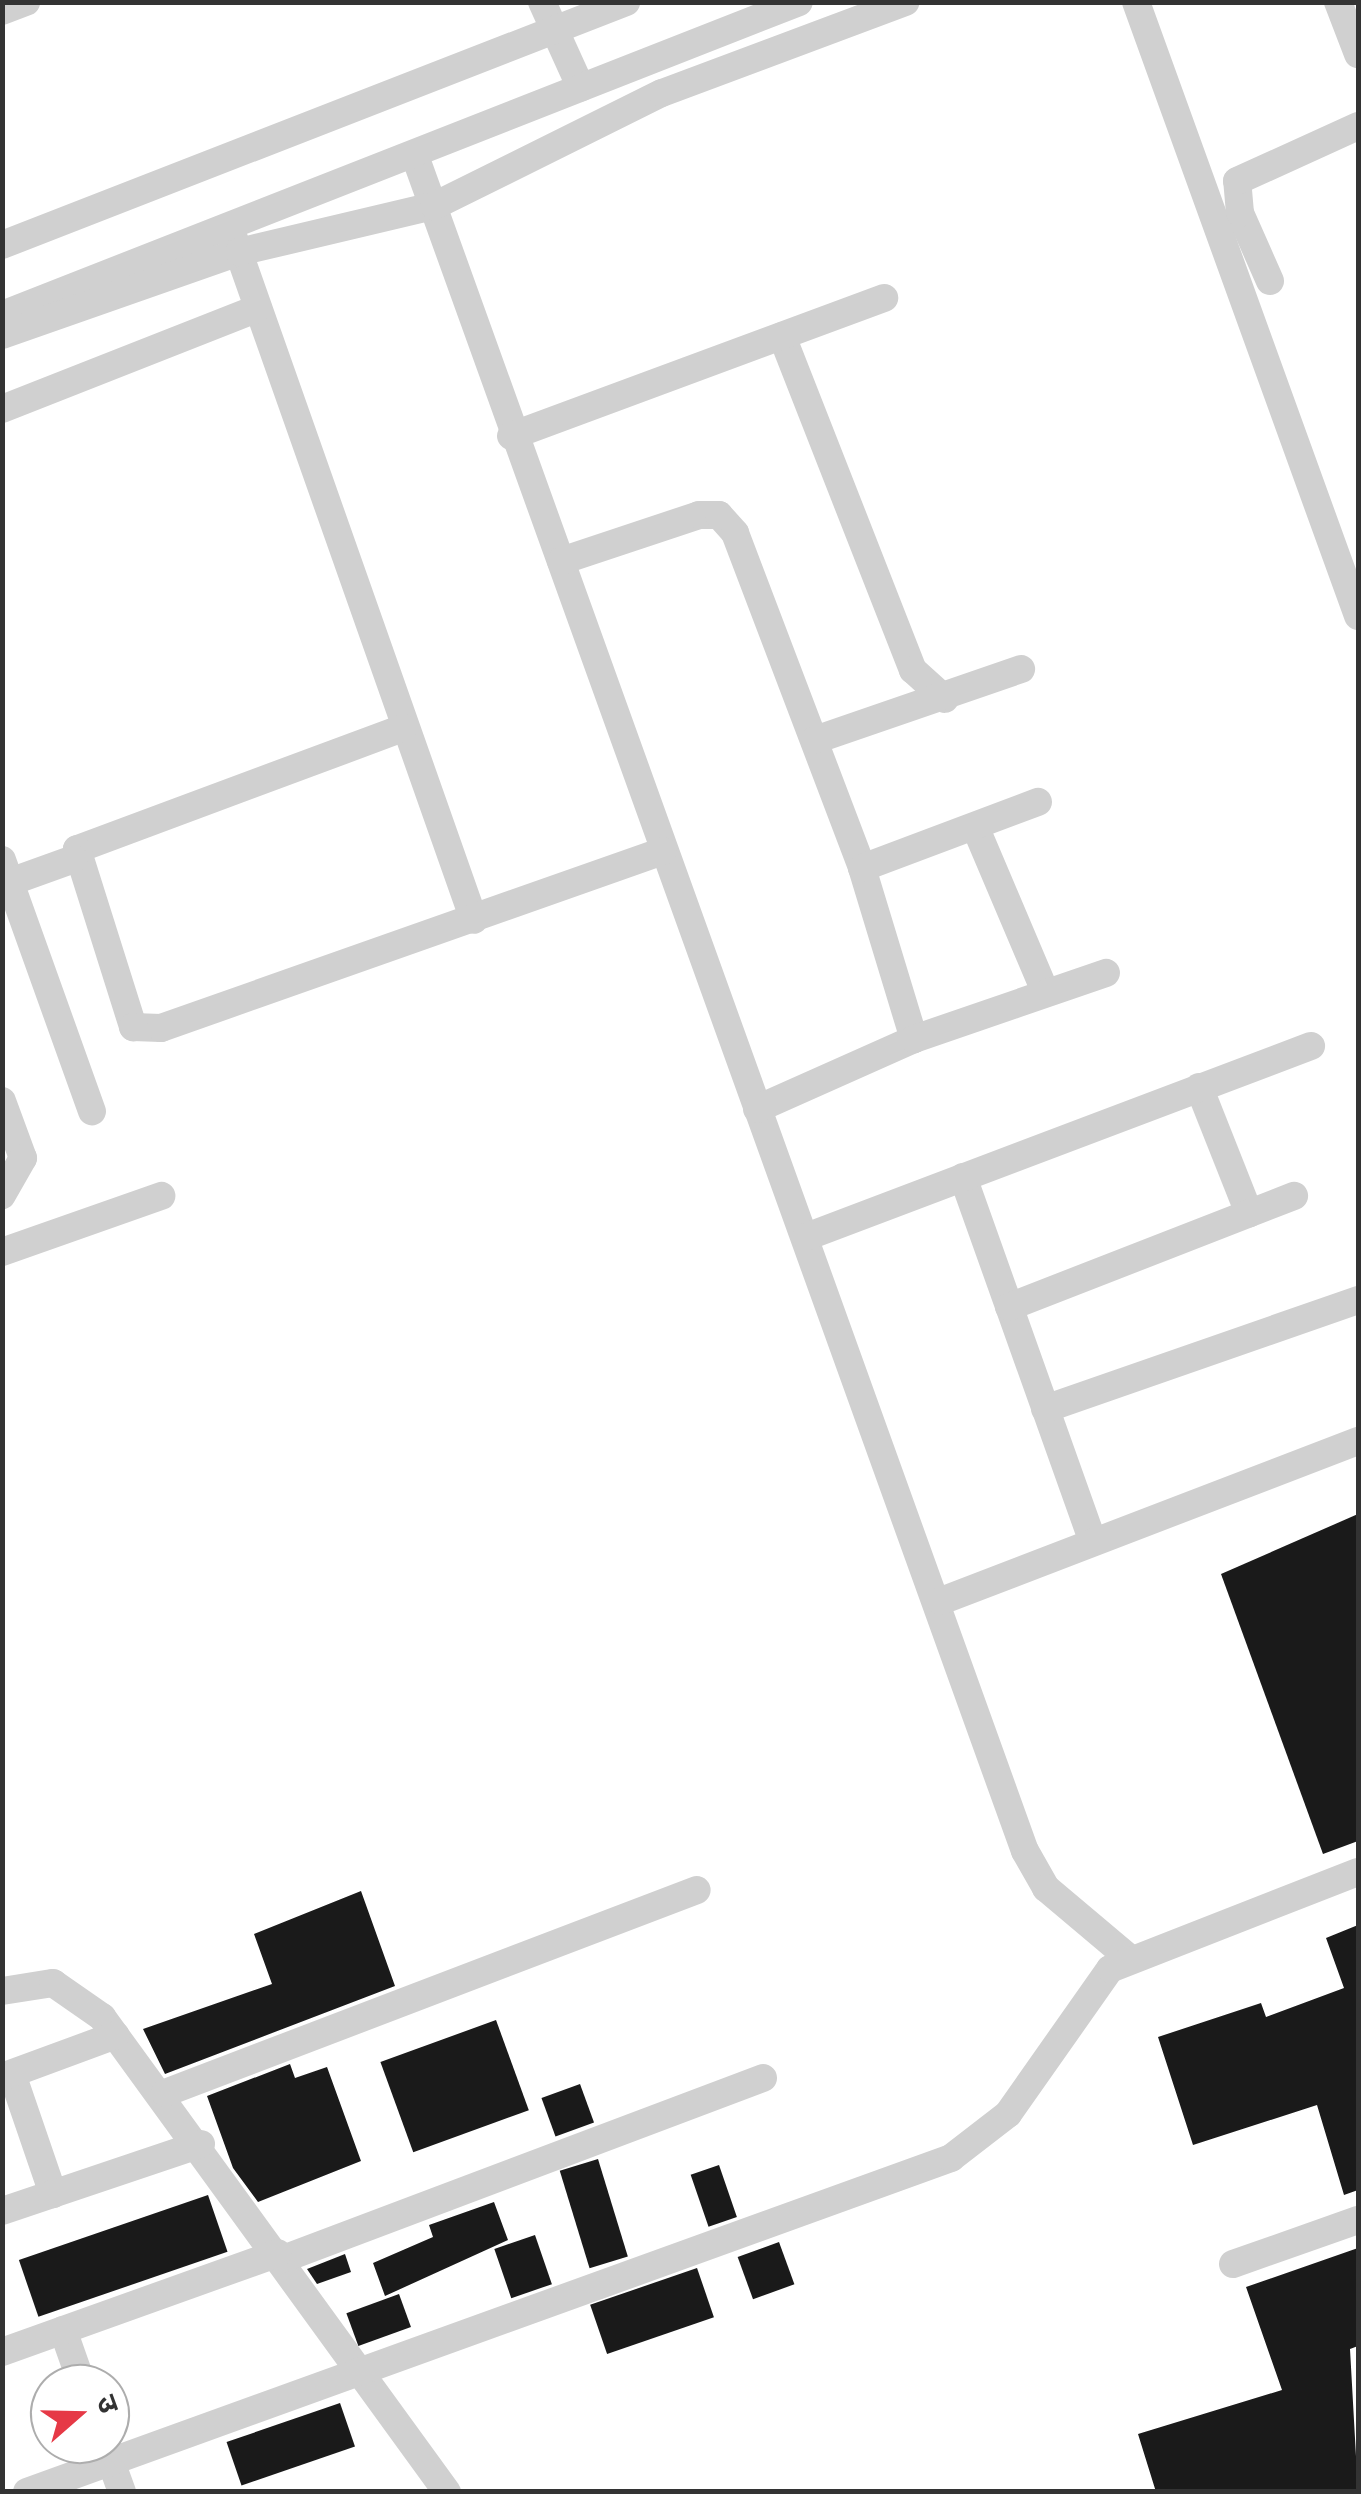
<!DOCTYPE html>
<html>
<head>
<meta charset="utf-8">
<style>
  body { margin:0 }
  #map { position:relative; width:1361px; height:2494px; overflow:hidden; background:#fff; font-family:"Sofia Sans Condensed","Noto Sans Devanagari",sans-serif }
  div>[style] { position:absolute }
  [style*='--x'] { left:calc(var(--x)*1px); top:calc(var(--y)*1px); width:calc(var(--w)*1px); rotate:calc(var(--a)*1deg) }
  .building>* { inset:0; background:#1a1a1a; transform-origin:0 0 }
  .minor>* { height:28px; margin:-14px; padding:0 14px; transform-origin:14px; border-radius:14px; background:#d0d0d0 }
  span { translate:-50% -50%; white-space:nowrap; text-align:center; line-height:1.15; -webkit-text-stroke:10px #fff; paint-order:stroke }
  .frame { position:absolute; inset:0; border:5px solid #333; pointer-events:none }
  .north { position:absolute; left:30px; top:2364px; width:100px; height:100px; box-sizing:border-box; background:#fff; border:2px solid #adadad; border-radius:50%; rotate:70deg; font-size:28px; font-weight:700; line-height:40px; text-align:center; color:#333 }
  .north::after { content:''; display:block; margin:auto; width:35px; height:45px; background:#e63946; clip-path:polygon(50% 0,100% 100%,50% 72%,0 100%) }
</style>
</head>
<body>
<div id="map">
  <div class="building">
    <i style="clip-path:polygon(1358px 1514px,1358px 1841px,1323px 1854px,1221px 1574px)"></i>
    <i style="clip-path:polygon(361px 1891px,395px 1986px,165px 2074px,143px 2029px,272px 1984px,254px 1934px)"></i>
    <i style="clip-path:polygon(1358px 1925px,1358px 2190px,1344px 2195px,1317px 2105px,1193px 2145px,1158px 2037px,1261px 2003px,1266px 2017px,1344px 1988px,1326px 1938px)"></i>
    <i style="left:496px;top:2020px;width:96px;height:123px;rotate:70deg"></i>
    <i style="clip-path:polygon(290px 2064px,295px 2078px,327px 2067px,361px 2161px,258px 2202px,233px 2168px,207px 2096px)"></i>
    <i style="left:580px;top:2084px;width:41px;height:41px;rotate:70deg"></i>
    <i style="left:598px;top:2159px;width:102px;height:40px;rotate:73deg"></i>
    <i style="left:719px;top:2165px;width:55px;height:30px;rotate:71deg"></i>
    <i style="left:208px;top:2195px;width:60px;height:200px;rotate:71deg"></i>
    <i style="clip-path:polygon(494px 2202px,508px 2240px,385px 2296px,373px 2263px,433px 2237px,429px 2225px)"></i>
    <i style="left:535px;top:2235px;width:52px;height:43px;rotate:71deg"></i>
    <i style="left:779px;top:2242px;width:45px;height:44px;rotate:70deg"></i>
    <i style="clip-path:polygon(1358px 2248px,1358px 2346px,1350px 2349px,1358px 2492px,1156px 2492px,1138px 2434px,1282px 2390px,1246px 2287px)"></i>
    <i style="clip-path:polygon(345px 2254px,351px 2272px,317px 2284px,307px 2269px)"></i>
    <i style="left:697px;top:2268px;width:52px;height:113px;rotate:71deg"></i>
    <i style="left:399px;top:2294px;width:35px;height:56px;rotate:70deg"></i>
    <i style="left:340px;top:2403px;width:46px;height:120px;rotate:71deg"></i>
  </div>
  <div class="minor">
    <i style="--x:542;--y:2;--w:94;--a:65.6"></i>
    <i style="--x:1136;--y:2;--w:653;--a:70.12"></i>
    <i style="--x:1338;--y:2;--w:56;--a:69"></i>
    <i style="--x:2;--y:11;--w:26;--a:-21"></i>
    <i style="--x:415;--y:156;--w:1801;--a:70.21"></i>
    <i style="--x:1025;--y:1851;--w:43;--a:60.4"></i>
    <i style="--x:1046;--y:1888;--w:109;--a:40.1"></i>
    <i style="--x:233;--y:236;--w:725;--a:70.59"></i>
    <i style="--x:2;--y:245;--w:670;--a:-21.28"></i>
    <i style="--x:1270;--y:281;--w:74;--a:-113.8"></i>
    <i style="--x:1240;--y:213;--w:32;--a:-95"></i>
    <i style="--x:1237;--y:181;--w:133;--a:-24.4"></i>
    <i style="--x:2;--y:315;--w:856;--a:-21.44"></i>
    <i style="--x:2;--y:335;--w:251;--a:-19.3"></i>
    <i style="--x:239;--y:252;--w:200;--a:-13.3"></i>
    <i style="--x:434;--y:206;--w:254;--a:-26.4"></i>
    <i style="--x:662;--y:93;--w:260;--a:-20.5"></i>
    <i style="--x:782;--y:336;--w:359;--a:68.6"></i>
    <i style="--x:913;--y:670;--w:43;--a:42.2"></i>
    <i style="--x:2;--y:409;--w:275;--a:-21.5"></i>
    <i style="--x:511;--y:436;--w:398;--a:-20.3"></i>
    <i style="--x:561;--y:561;--w:145;--a:-18.4"></i>
    <i style="--x:699;--y:515;--w:20;--a:0"></i>
    <i style="--x:719;--y:515;--w:24;--a:48"></i>
    <i style="--x:735;--y:533;--w:358;--a:69.2"></i>
    <i style="--x:862;--y:868;--w:179;--a:73.1"></i>
    <i style="--x:403;--y:728;--w:348;--a:159.6"></i>
    <i style="--x:77;--y:849;--w:187;--a:72.5"></i>
    <i style="--x:133;--y:1027;--w:28;--a:2"></i>
    <i style="--x:161;--y:1028;--w:532;--a:-19.42"></i>
    <i style="--x:815;--y:740;--w:218;--a:-19"></i>
    <i style="--x:977;--y:831;--w:174;--a:67"></i>
    <i style="--x:2;--y:860;--w:267;--a:70.3"></i>
    <i style="--x:862;--y:868;--w:188;--a:-20.6"></i>
    <i style="--x:10;--y:882;--w:68;--a:-19.8"></i>
    <i style="--x:1199;--y:1087;--w:136;--a:68.4"></i>
    <i style="--x:2;--y:1101;--w:61;--a:69.8"></i>
    <i style="--x:23;--y:1158;--w:43;--a:119.6"></i>
    <i style="--x:757;--y:1109;--w:172;--a:-24"></i>
    <i style="--x:914;--y:1039;--w:203;--a:-19"></i>
    <i style="--x:963;--y:1177;--w:385;--a:70.4"></i>
    <i style="--x:806;--y:1237;--w:540;--a:-20.72"></i>
    <i style="--x:2;--y:1252;--w:169;--a:-19.4"></i>
    <i style="--x:1009;--y:1307;--w:306;--a:-21.3"></i>
    <i style="--x:1045;--y:1409;--w:331;--a:-19.2"></i>
    <i style="--x:941;--y:1601;--w:447;--a:-21"></i>
    <i style="--x:2;--y:1991;--w:52;--a:-8.9"></i>
    <i style="--x:53;--y:1983;--w:60;--a:34.8"></i>
    <i style="--x:102;--y:2017;--w:587;--a:54.01"></i>
    <i style="--x:12;--y:2074;--w:127;--a:71.1"></i>
    <i style="--x:2;--y:2077;--w:121;--a:-20.2"></i>
    <i style="--x:165;--y:2093;--w:569;--a:-20.89"></i>
    <i style="--x:2;--y:2211;--w:210;--a:-18.6"></i>
    <i style="--x:283;--y:2259;--w:513;--a:-20.66"></i>
    <i style="--x:1233;--y:2264;--w:133;--a:-19.4"></i>
    <i style="--x:63;--y:2330;--w:57;--a:70.6"></i>
    <i style="--x:2;--y:2352;--w:293;--a:-19.7"></i>
    <i style="--x:105;--y:2445;--w:50;--a:70.1"></i>
    <i style="--x:27;--y:2492;--w:983;--a:-19.87"></i>
    <i style="--x:951;--y:2158;--w:72;--a:-37.7"></i>
    <i style="--x:1008;--y:2114;--w:177;--a:-54.9"></i>
    <i style="--x:1110;--y:1969;--w:266;--a:-21.4"></i>
  </div>
  <div class="frame"></div>
  <div class="north">उ</div>
</div>
</body>
</html>
